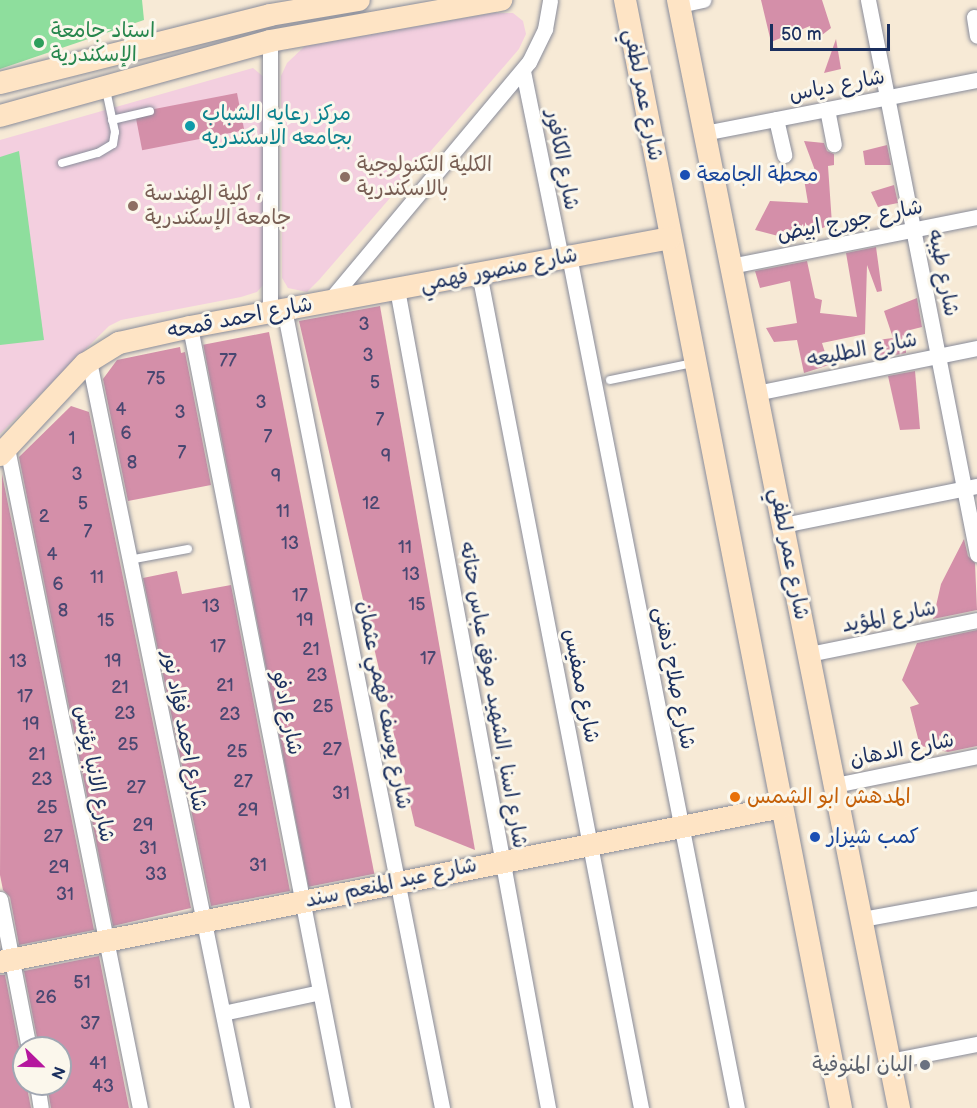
<!DOCTYPE html>
<html>
<head>
<meta charset="utf-8">
<style>
  body { margin:0 }
  #map { position:relative; width:977px; height:1108px; overflow:hidden; background:#f7ead6; font-family:"Balsamiq Sans","Playpen Sans Arabic",sans-serif }
  div>[style] { position:absolute }
  [style*='--x'] { left:calc(var(--x)*1px); top:calc(var(--y)*1px); width:calc(var(--w)*1px); rotate:calc(var(--a)*1deg) }
  .built>* { inset:0; background:#f3cfdf }
  .green>* { inset:0; background:#8ede9d }
  .building>* { inset:0; background:#d48fa9; transform-origin:0 0 }
  .roads { filter:drop-shadow(0 0 2px #898c9a) drop-shadow(0 0 2px #898c9a) }
  .lane>* { height:8px; margin:-4px; padding:0 4px; transform-origin:4px; border-radius:4px; background:#fff }
  .street>* { height:15px; margin:-7.5px; padding:0 7.5px; transform-origin:7.5px; border-radius:7.5px; background:#fff }
  .secondary>* { height:22px; margin:-11px; padding:0 11px; transform-origin:11px; border-radius:11px; background:#fee4c5 }
  .dots>* { width:16px; height:16px; translate:-50% -50%; box-sizing:border-box; border:3px solid #fbf7ec; border-radius:50% }
  span { translate:-50% -50%; white-space:nowrap; text-align:center; line-height:1.15; -webkit-text-stroke:6px #fbf7ec; paint-order:stroke }
  .number-label { font-size:18px; color:#494771 }
  .number-label span { -webkit-text-stroke-width:0 }
  .leisure-label { font-size:21px; color:#27864d }
  .left { translate:0 -50%; text-align:left }
  .street-label { font-size:21px; color:#1b2f5e }
  .culture-label { font-size:21px; color:#0d838f }
  .education-label { font-size:21px; color:#785e54 }
  .transit-label { font-size:21px; color:#164399 }
  .food-label { font-size:21px; color:#c56008 }
  .worship-label { font-size:21px; color:#5b616d }
  .right { translate:-100% -50%; text-align:right }
  .north { position:absolute; left:12px; top:1036px; width:60px; height:60px; box-sizing:border-box; background:#fbf7ec; border:2px solid #a1a7b3; border-radius:50%; rotate:113deg; font-size:16px; font-weight:700; line-height:24px; text-align:center; color:#1b2f5e }
  .north::after { content:''; display:block; margin:auto; width:21px; height:27px; background:#b5179e; clip-path:polygon(50% 0,100% 100%,50% 72%,0 100%) }
  .scale { position:absolute; left:770px; top:24px; width:120px; height:27px; box-sizing:border-box; border:3px solid #1b2f5e; border-top:0; padding-left:8px; font-size:18px; line-height:21px; white-space:nowrap; color:#1b2f5e; -webkit-text-stroke:4px #fbf7ec; paint-order:stroke }
</style>
</head>
<body>
<div id="map">
  <div class="built">
    <i style="clip-path:polygon(493px 13px,513px 13px,523px 21px,526px 34px,519px 49px,319px 280px,307px 292px,288px 288px,282px 278px,281px 76px,287px 63px,305px 46px)"></i>
    <i style="clip-path:polygon(253px 68px,266px 79px,263px 285px,257px 292px,241px 297px,121px 320px,109px 326px,0 434px,0 140px)"></i>
  </div>
  <div class="green">
    <i style="clip-path:polygon(0 0,142px 0,144px 20px,0 69px)"></i>
    <i style="clip-path:polygon(19px 151px,44px 340px,0 345px,0 157px)"></i>
  </div>
  <div class="building">
    <i style="clip-path:polygon(761px 0,822px 0,831px 28px,813px 42px,810px 26px,771px 42px)"></i>
    <i style="clip-path:polygon(836px 39px,841px 69px,824px 73px)"></i>
    <i style="left:237px;top:93px;width:38px;height:104px;rotate:79deg"></i>
    <i style="clip-path:polygon(804px 141px,824px 143px,827px 151px,834px 154px,834px 165px,828px 166px,832px 224px,813px 232px,812px 227px,782px 233px,782px 237px,755px 230px,770px 201px,808px 203px,803px 173px,816px 173px)"></i>
    <i style="clip-path:polygon(887px 145px,891px 165px,865px 165px,863px 151px)"></i>
    <i style="clip-path:polygon(894px 185px,898px 203px,878px 207px,871px 192px)"></i>
    <i style="clip-path:polygon(876px 247px,882px 291px,877px 292px,867px 265px,865px 334px,822px 343px,829px 365px,804px 373px,797px 340px,774px 342px,766px 328px,797px 323px,790px 281px,760px 288px,755px 271px,807px 261px,815px 298px,822px 300px,820px 313px,857px 317px,846px 253px)"></i>
    <i style="clip-path:polygon(917px 298px,922px 327px,906px 331px,906px 353px,880px 358px,877px 340px,893px 338px,884px 311px)"></i>
    <i style="clip-path:polygon(380px 306px,475px 850px,415px 826px,299px 321px)"></i>
    <i style="left:269px;top:332px;width:552px;height:67px;rotate:79deg"></i>
    <i style="clip-path:polygon(180px 347px,181px 353px,185px 352px,211px 485px,128px 501px,103px 379px,117px 360px)"></i>
    <i style="clip-path:polygon(915px 371px,920px 429px,900px 430px,888px 376px)"></i>
    <i style="clip-path:polygon(71px 406px,89px 412px,191px 908px,113px 926px,19px 457px)"></i>
    <i style="clip-path:polygon(2px 474px,94px 930px,19px 945px,10px 897px,3px 890px,0 875px)"></i>
    <i style="clip-path:polygon(964px 539px,968px 556px,975px 563px,977px 610px,933px 619px,941px 584px)"></i>
    <i style="clip-path:polygon(177px 571px,182px 594px,231px 585px,290px 891px,211px 906px,143px 578px)"></i>
    <i style="clip-path:polygon(977px 630px,977px 746px,948px 752px,920px 746px,910px 707px,919px 704px,902px 680px,917px 643px)"></i>
    <i style="clip-path:polygon(99px 956px,129px 1108px,51px 1108px,47px 1084px,60px 1084px,60px 1048px,39px 1048px,24px 971px)"></i>
    <i style="clip-path:polygon(0 975px,5px 975px,31px 1108px,0 1108px)"></i>
  </div>
  <div class="roads">
    <div class="lane">
      <i style="--x:112;--y:120;--w:39;--a:-13"></i>
      <i style="--x:62;--y:163;--w:37;--a:-16"></i>
      <i style="--x:98;--y:153;--w:17;--a:-31"></i>
      <i style="--x:113;--y:144;--w:12;--a:-81"></i>
      <i style="--x:115;--y:132;--w:43;--a:-102.1"></i>
      <i style="--x:610;--y:380;--w:85;--a:-11.6"></i>
      <i style="--x:129;--y:560;--w:60;--a:-10.6"></i>
    </div>
    <div class="street">
      <i style="--x:868;--y:0;--w:565;--a:78.87"></i>
      <i style="--x:679;--y:5;--w:25;--a:-12"></i>
      <i style="--x:974;--y:17;--w:19;--a:81"></i>
      <i style="--x:270;--y:41;--w:271;--a:90"></i>
      <i style="--x:523;--y:71;--w:191;--a:78.5"></i>
      <i style="--x:827;--y:109;--w:36;--a:79"></i>
      <i style="--x:776;--y:119;--w:37;--a:77"></i>
      <i style="--x:704;--y:133;--w:278;--a:-11"></i>
      <i style="--x:569;--y:256;--w:868;--a:78.85"></i>
      <i style="--x:731;--y:266;--w:251;--a:-11.3"></i>
      <i style="--x:479;--y:273;--w:851;--a:79.02"></i>
      <i style="--x:397;--y:289;--w:833;--a:79.55"></i>
      <i style="--x:329;--y:301;--w:312;--a:-50.1"></i>
      <i style="--x:529;--y:62;--w:37;--a:-64"></i>
      <i style="--x:545;--y:29;--w:29;--a:-80"></i>
      <i style="--x:284;--y:309;--w:814;--a:78.81"></i>
      <i style="--x:190;--y:327;--w:796;--a:78.92"></i>
      <i style="--x:89;--y:361;--w:763;--a:78.42"></i>
      <i style="--x:756;--y:393;--w:226;--a:-11.5"></i>
      <i style="--x:7;--y:448;--w:673;--a:78.61"></i>
      <i style="--x:783;--y:525;--w:198;--a:-11.4"></i>
      <i style="--x:809;--y:654;--w:171;--a:-11.4"></i>
      <i style="--x:835;--y:785;--w:145;--a:-11.5"></i>
      <i style="--x:0;--y:899;--w:152;--a:79"></i>
      <i style="--x:862;--y:919;--w:117;--a:-10.3"></i>
      <i style="--x:223;--y:1013;--w:99;--a:-12.2"></i>
      <i style="--x:890;--y:1061;--w:89;--a:-11.1"></i>
      <i style="--x:37;--y:1084;--w:24;--a:81"></i>
    </div>
    <div class="secondary">
      <i style="--x:625;--y:0;--w:1129;--a:78.97"></i>
      <i style="--x:678;--y:0;--w:1130;--a:78.72"></i>
      <i style="--x:0;--y:83;--w:278;--a:-14.1"></i>
      <i style="--x:270;--y:15;--w:90;--a:-9.6"></i>
      <i style="--x:0;--y:116;--w:280;--a:-15.5"></i>
      <i style="--x:270;--y:41;--w:235;--a:-10.1"></i>
      <i style="--x:0;--y:455;--w:125;--a:-47"></i>
      <i style="--x:85;--y:364;--w:40;--a:-32"></i>
      <i style="--x:119;--y:343;--w:73;--a:-12.7"></i>
      <i style="--x:190;--y:327;--w:488;--a:-10.5"></i>
      <i style="--x:0;--y:962;--w:797;--a:-11.21"></i>
    </div>
  </div>
  <div class="dots">
    <i style="left:39px;top:43px;background:#2e9e5b"></i>
    <i style="left:190px;top:126px;background:#0f9aa8"></i>
    <i style="left:685px;top:175px;background:#1a4fb4"></i>
    <i style="left:345px;top:177px;background:#8d6e63"></i>
    <i style="left:133px;top:206px;background:#8d6e63"></i>
    <i style="left:735px;top:797px;background:#e8710a"></i>
    <i style="left:815px;top:837px;background:#1a4fb4"></i>
    <i style="left:925px;top:1065px;background:#6b7280"></i>
  </div>
  <div class="number-label">
    <span style="left:364px;top:325px">3</span>
    <span style="left:368px;top:356px">3</span>
    <span style="left:228px;top:361px">77</span>
    <span style="left:156px;top:379px">75</span>
    <span style="left:375px;top:383px">5</span>
    <span style="left:261px;top:403px">3</span>
    <span style="left:121px;top:410px">4</span>
    <span style="left:180px;top:413px">3</span>
    <span style="left:380px;top:420px">7</span>
    <span style="left:126px;top:434px">6</span>
    <span style="left:268px;top:437px">7</span>
    <span style="left:72px;top:439px">1</span>
    <span style="left:182px;top:453px">7</span>
    <span style="left:386px;top:457px">9</span>
    <span style="left:132px;top:463px">8</span>
    <span style="left:77px;top:475px">3</span>
    <span style="left:276px;top:477px">9</span>
    <span style="left:83px;top:504px">5</span>
    <span style="left:371px;top:504px">12</span>
    <span style="left:283px;top:512px">11</span>
    <span style="left:44px;top:517px">2</span>
    <span style="left:88px;top:532px">7</span>
    <span style="left:290px;top:544px">13</span>
    <span style="left:405px;top:548px">11</span>
    <span style="left:52px;top:555px">4</span>
    <span style="left:411px;top:575px">13</span>
    <span style="left:97px;top:578px">11</span>
    <span style="left:58px;top:585px">6</span>
    <span style="left:300px;top:596px">17</span>
    <span style="left:417px;top:605px">15</span>
    <span style="left:211px;top:607px">13</span>
    <span style="left:63px;top:611px">8</span>
    <span style="left:106px;top:621px">15</span>
    <span style="left:305px;top:621px">19</span>
    <span style="left:218px;top:647px">17</span>
    <span style="left:311px;top:650px">21</span>
    <span style="left:428px;top:659px">17</span>
    <span style="left:18px;top:662px">13</span>
    <span style="left:113px;top:662px">19</span>
    <span style="left:317px;top:676px">23</span>
    <span style="left:225px;top:686px">21</span>
    <span style="left:120px;top:688px">21</span>
    <span style="left:25px;top:697px">17</span>
    <span style="left:323px;top:707px">25</span>
    <span style="left:125px;top:714px">23</span>
    <span style="left:230px;top:715px">23</span>
    <span style="left:31px;top:725px">19</span>
    <span style="left:128px;top:745px">25</span>
    <span style="left:332px;top:750px">27</span>
    <span style="left:237px;top:752px">25</span>
    <span style="left:37px;top:755px">21</span>
    <span style="left:42px;top:780px">23</span>
    <span style="left:243px;top:782px">27</span>
    <span style="left:136px;top:788px">27</span>
    <span style="left:341px;top:794px">31</span>
    <span style="left:47px;top:808px">25</span>
    <span style="left:248px;top:811px">29</span>
    <span style="left:143px;top:826px">29</span>
    <span style="left:53px;top:837px">27</span>
    <span style="left:148px;top:849px">31</span>
    <span style="left:258px;top:866px">31</span>
    <span style="left:59px;top:868px">29</span>
    <span style="left:156px;top:875px">33</span>
    <span style="left:65px;top:895px">31</span>
    <span style="left:82px;top:983px">51</span>
    <span style="left:46px;top:998px">26</span>
    <span style="left:90px;top:1024px">37</span>
    <span style="left:98px;top:1064px">41</span>
    <span style="left:103px;top:1087px">43</span>
  </div>
  <div class="leisure-label">
    <span class="left" style="left:51px;top:43px">استاد جامعة<br>الإسكندرية</span>
  </div>
  <div class="street-label">
    <span style="left:837px;top:86px;rotate:-11deg">شارع دياس</span>
    <span style="left:643px;top:95px;rotate:79deg">شارع عمر لطفي</span>
    <span style="left:562px;top:160px;rotate:79deg">شارع الكافور</span>
    <span style="left:850px;top:221px;rotate:-11deg">شارع جورج ابيض</span>
    <span style="left:499px;top:270px;rotate:-11deg">شارع منصور فهمي</span>
    <span style="left:943px;top:273px;rotate:79deg">شارع طيبه</span>
    <span style="left:240px;top:318px;rotate:-11deg">شارع احمد قمحه</span>
    <span style="left:862px;top:350px;rotate:-11deg">شارع الطليعه</span>
    <span style="left:789px;top:554px;rotate:79deg">شارع عمر لطفي</span>
    <span style="left:889px;top:617px;rotate:-11deg">شارع المؤيد</span>
    <span style="left:674px;top:678px;rotate:79deg">شارع صلاح ذهنى</span>
    <span style="left:581px;top:686px;rotate:79deg">شارع ممفيس</span>
    <span style="left:493px;top:695px;rotate:80deg">شارع اسنا , الشهيد موفق عباس حتاته</span>
    <span style="left:384px;top:705px;rotate:79deg">شارع يوسف فهمي عثمان</span>
    <span style="left:287px;top:713px;rotate:79deg">شارع ادفو</span>
    <span style="left:184px;top:731px;rotate:79deg">شارع احمد فؤاد نور</span>
    <span style="left:902px;top:750px;rotate:-11deg">شارع الدهان</span>
    <span style="left:94px;top:774px;rotate:79deg">شارع الانبا يؤنس</span>
    <span style="left:391px;top:883px;rotate:-12deg">شارع عبد المنعم سند</span>
  </div>
  <div class="culture-label">
    <span class="left" style="left:202px;top:126px">مركز رعايه الشباب<br>بجامعه الاسكندريه</span>
  </div>
  <div class="education-label">
    <span class="left" style="left:357px;top:177px">الكلية التكنولوجية<br>بالاسكندرية</span>
    <span class="left" style="left:145px;top:206px">كلية الهندسة ،<br>جامعة الإسكندرية</span>
  </div>
  <div class="transit-label">
    <span class="left" style="left:697px;top:175px">محطة الجامعة</span>
    <span class="left" style="left:827px;top:837px">كمب شيزار</span>
  </div>
  <div class="food-label">
    <span class="left" style="left:747px;top:797px">المدهش ابو الشمس</span>
  </div>
  <div class="worship-label">
    <span class="right" style="left:913px;top:1065px">البان المنوفية</span>
  </div>
  <div class="north">N</div>
  <div class="scale">50 m</div>
</div>
</body>
</html>
